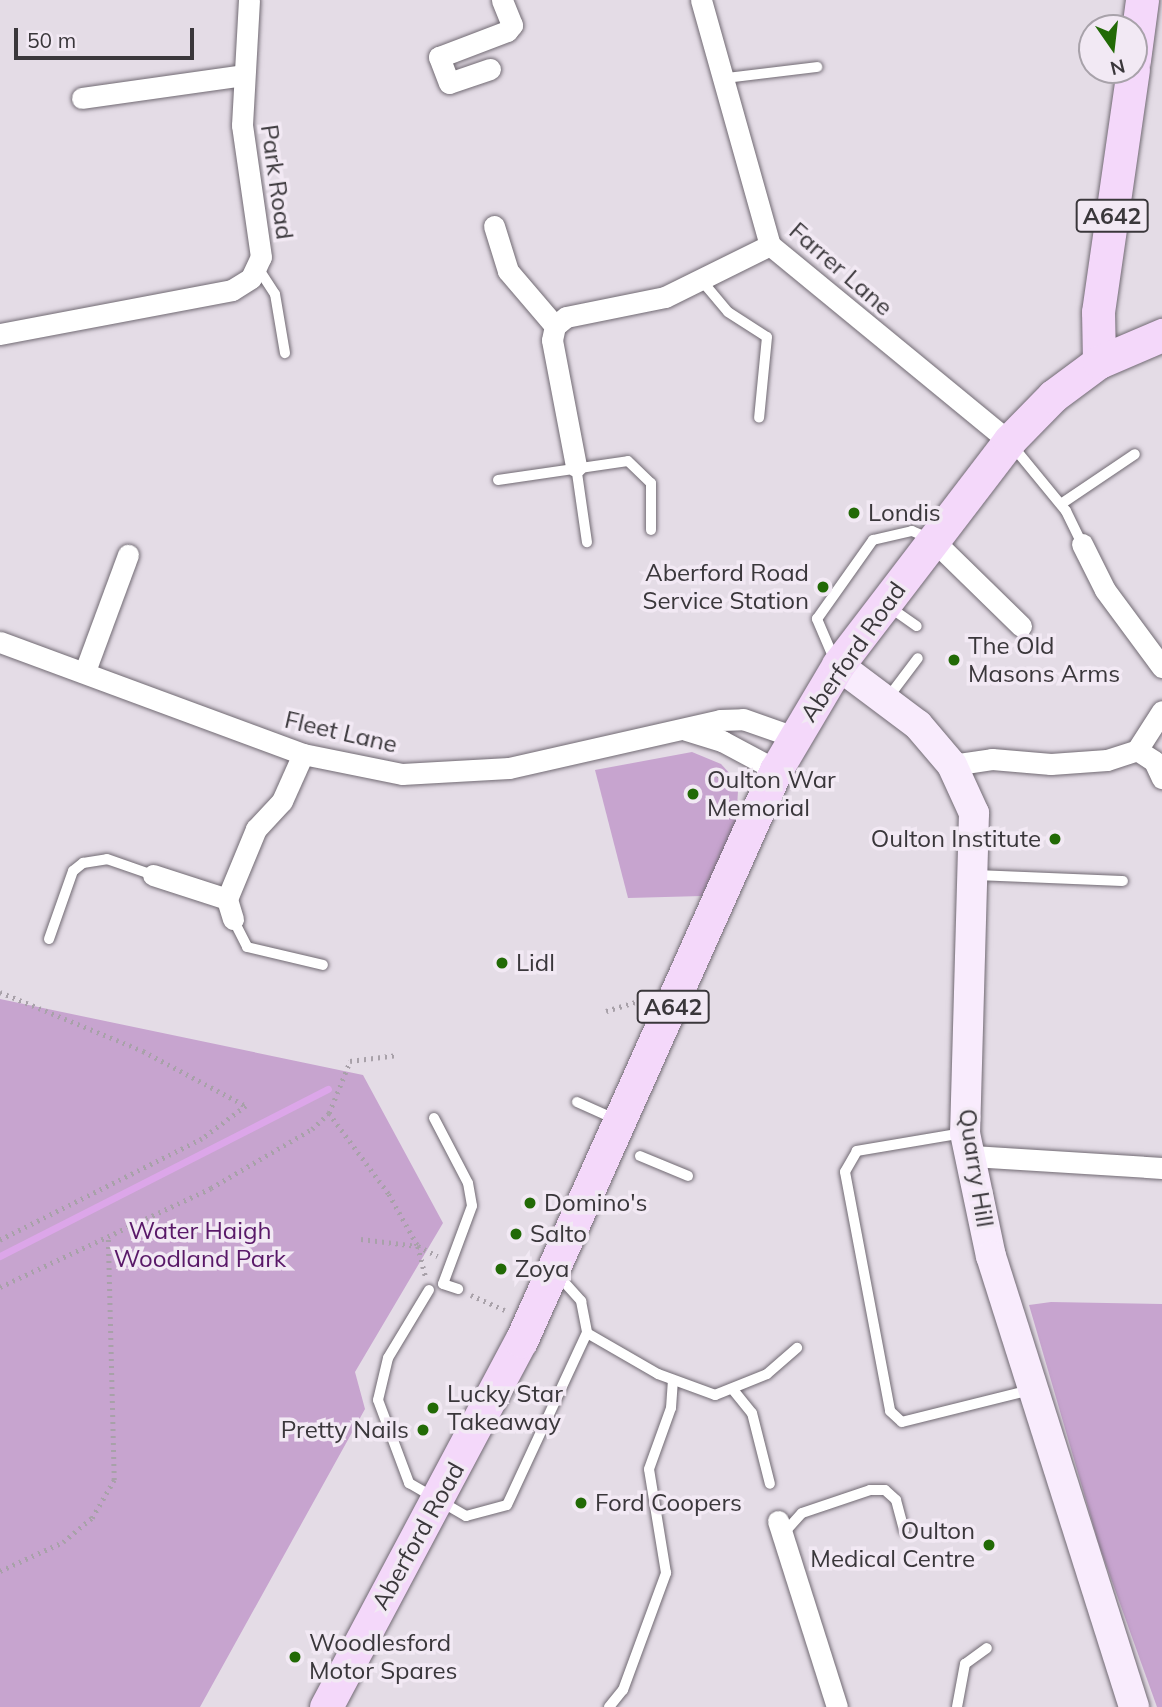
<!DOCTYPE html>
<html>
<head>
<meta charset="utf-8">
<style>
  body { margin:0 }
  #map { position:relative; width:1162px; height:1707px; overflow:hidden; background:#e4dce6; font-family:Mulish,sans-serif }
  div>[style] { position:absolute }
  [style*='--x'] { left:calc(var(--x)*1px); top:calc(var(--y)*1px); width:calc(var(--w)*1px); rotate:calc(var(--a)*1deg) }
  .green>* { inset:0; background:#c7a4cf }
  .stream>* { height:7px; margin:-3.5px; padding:0 3.5px; transform-origin:3.5px; border-radius:3.5px; background:#dca6e9 }
  .path>* { height:4.5px; margin-top:-2.25px; transform-origin:0; background:repeating-linear-gradient(90deg,#a8a1a9 0 2px,transparent 0 7px) }
  .roads { filter:drop-shadow(0 0 2px #716a73) drop-shadow(0 0 2px #716a73) }
  .lane>* { height:10px; margin:-5px; padding:0 5px; transform-origin:5px; border-radius:5px; background:#fff }
  .street>* { height:21px; margin:-10.5px; padding:0 10.5px; transform-origin:10.5px; border-radius:10.5px; background:#fff }
  .secondary>* { height:30px; margin:-15px; padding:0 15px; transform-origin:15px; border-radius:15px; background:#f9ecfd }
  .primary>* { height:33px; margin:-16.5px; padding:0 16.5px; transform-origin:16.5px; border-radius:16.5px; background:#f4d8fa }
  .dots>* { width:19px; height:19px; translate:-50% -50%; box-sizing:border-box; border:4px solid #f2e9f4; border-radius:50% }
  span { translate:-50% -50%; white-space:nowrap; text-align:center; line-height:1.15; -webkit-text-stroke:7px #f2e9f4; paint-order:stroke }
  .shield-label span { padding:2px 5px; background:#f2e9f4; border:2px solid; border-radius:5px; -webkit-text-stroke-width:0 }
  .shield-label { font-size:23px; color:#3a373b; font-weight:700 }
  .street-label { font-size:24px; color:#3a373b }
  .poi-label { font-size:24px; color:#3a373b }
  .left { translate:0 -50%; text-align:left }
  .right { translate:-100% -50%; text-align:right }
  .park-label { font-size:24px; color:#591868 }
  .north { position:absolute; left:1078px; top:14px; width:70px; height:70px; box-sizing:border-box; background:#f2e9f4; border:2px solid #a8a2aa; border-radius:50%; rotate:166deg; font-size:19px; font-weight:700; line-height:28px; text-align:center; color:#3a373b }
  .north::after { content:''; display:block; margin:auto; width:24px; height:32px; background:#226a06; clip-path:polygon(50% 0,100% 100%,50% 72%,0 100%) }
  .scale { position:absolute; left:14px; top:28px; width:180px; height:32px; box-sizing:border-box; border:4px solid #3a373b; border-top:0; padding-left:9px; font-size:21px; line-height:24px; white-space:nowrap; color:#3a373b; -webkit-text-stroke:5px #f2e9f4; paint-order:stroke }
</style>
</head>
<body>
<div id="map">
  <div class="green">
    <i style="clip-path:polygon(692px 752px,721px 764px,732px 776px,738px 791px,736px 823px,702px 896px,628px 898px,595px 770px)"></i>
    <i style="clip-path:polygon(0 999px,363px 1075px,443px 1223px,355px 1372px,365px 1409px,200px 1707px,0 1707px)"></i>
    <i style="clip-path:polygon(1051px 1302px,1162px 1304px,1162px 1707px,1157px 1707px,1099px 1545px,1029px 1305px)"></i>
  </div>
  <div class="stream">
    <i style="--x:0;--y:1256;--w:368;--a:-27"></i>
  </div>
  <div class="path">
    <i style="--x:712;--y:782;--w:20;--a:-37"></i>
    <i style="--x:0;--y:992;--w:155;--a:22.4"></i>
    <i style="--x:143;--y:1051;--w:117;--a:28.1"></i>
    <i style="--x:246;--y:1106;--w:55;--a:143.1"></i>
    <i style="--x:202;--y:1139;--w:226;--a:153.4"></i>
    <i style="--x:606;--y:1011;--w:38;--a:-17"></i>
    <i style="--x:329;--y:1113;--w:101;--a:53.5"></i>
    <i style="--x:389;--y:1194;--w:60;--a:60.9"></i>
    <i style="--x:418;--y:1246;--w:32;--a:76"></i>
    <i style="--x:361;--y:1239;--w:57;--a:7"></i>
    <i style="--x:418;--y:1246;--w:22;--a:27"></i>
    <i style="--x:0;--y:1287;--w:233;--a:-25.1"></i>
    <i style="--x:211;--y:1188;--w:117;--a:-30.3"></i>
    <i style="--x:312;--y:1129;--w:23;--a:-43"></i>
    <i style="--x:329;--y:1113;--w:56;--a:-68"></i>
    <i style="--x:350;--y:1061;--w:48;--a:-7.1"></i>
    <i style="--x:471;--y:1295;--w:37;--a:24"></i>
    <i style="--x:0;--y:1571;--w:69;--a:-24.7"></i>
    <i style="--x:63;--y:1542;--w:38;--a:-40"></i>
    <i style="--x:92;--y:1518;--w:44;--a:-59.9"></i>
    <i style="--x:114;--y:1480;--w:242;--a:-91.4"></i>
  </div>
  <div class="roads">
    <div class="lane">
      <i style="--x:726;--y:78;--w:92;--a:-6.9"></i>
      <i style="--x:258;--y:268;--w:31;--a:57"></i>
      <i style="--x:275;--y:294;--w:60;--a:80.4"></i>
      <i style="--x:702;--y:281;--w:40;--a:50"></i>
      <i style="--x:728;--y:312;--w:46;--a:32.7"></i>
      <i style="--x:767;--y:337;--w:81;--a:95.6"></i>
      <i style="--x:1011;--y:444;--w:87;--a:50.6"></i>
      <i style="--x:1066;--y:511;--w:37;--a:64"></i>
      <i style="--x:576;--y:466;--w:77;--a:81.8"></i>
      <i style="--x:498;--y:480;--w:131;--a:-8.3"></i>
      <i style="--x:628;--y:461;--w:32;--a:44"></i>
      <i style="--x:651;--y:483;--w:47;--a:90"></i>
      <i style="--x:1061;--y:504;--w:89;--a:-34"></i>
      <i style="--x:888;--y:606;--w:35;--a:35"></i>
      <i style="--x:835;--y:661;--w:46;--a:-113.2"></i>
      <i style="--x:817;--y:619;--w:97;--a:-54.7"></i>
      <i style="--x:873;--y:540;--w:40;--a:-13"></i>
      <i style="--x:912;--y:531;--w:21;--a:23"></i>
      <i style="--x:887;--y:699;--w:51;--a:-52.9"></i>
      <i style="--x:975;--y:875;--w:148;--a:2.3"></i>
      <i style="--x:233;--y:919;--w:31;--a:63"></i>
      <i style="--x:247;--y:947;--w:78;--a:13.3"></i>
      <i style="--x:49;--y:939;--w:72;--a:-70.6"></i>
      <i style="--x:73;--y:871;--w:13;--a:-39"></i>
      <i style="--x:83;--y:863;--w:24;--a:-9"></i>
      <i style="--x:107;--y:859;--w:49;--a:19.2"></i>
      <i style="--x:577;--y:1102;--w:42;--a:24.1"></i>
      <i style="--x:434;--y:1118;--w:73;--a:62.4"></i>
      <i style="--x:468;--y:1183;--w:23;--a:80"></i>
      <i style="--x:472;--y:1206;--w:83;--a:110.4"></i>
      <i style="--x:443;--y:1284;--w:16;--a:18"></i>
      <i style="--x:963;--y:1133;--w:108;--a:170.4"></i>
      <i style="--x:857;--y:1151;--w:24;--a:120"></i>
      <i style="--x:845;--y:1172;--w:243;--a:79.3"></i>
      <i style="--x:890;--y:1411;--w:16;--a:43"></i>
      <i style="--x:902;--y:1422;--w:132;--a:-14"></i>
      <i style="--x:640;--y:1156;--w:52;--a:22.6"></i>
      <i style="--x:556;--y:1273;--w:38;--a:48"></i>
      <i style="--x:581;--y:1301;--w:33;--a:79"></i>
      <i style="--x:587;--y:1333;--w:82;--a:30"></i>
      <i style="--x:658;--y:1374;--w:61;--a:20.2"></i>
      <i style="--x:715;--y:1395;--w:56;--a:-22"></i>
      <i style="--x:767;--y:1374;--w:40;--a:-41"></i>
      <i style="--x:429;--y:1290;--w:79;--a:121.1"></i>
      <i style="--x:388;--y:1358;--w:43;--a:103.4"></i>
      <i style="--x:378;--y:1400;--w:89;--a:69.5"></i>
      <i style="--x:409;--y:1483;--w:66;--a:30.1"></i>
      <i style="--x:466;--y:1516;--w:42;--a:-15"></i>
      <i style="--x:507;--y:1505;--w:190;--a:-65.1"></i>
      <i style="--x:734;--y:1391;--w:28;--a:51"></i>
      <i style="--x:752;--y:1413;--w:73;--a:75.8"></i>
      <i style="--x:783;--y:1534;--w:28;--a:-48"></i>
      <i style="--x:802;--y:1513;--w:72;--a:-18.7"></i>
      <i style="--x:870;--y:1490;--w:15;--a:0"></i>
      <i style="--x:885;--y:1490;--w:15;--a:42"></i>
      <i style="--x:896;--y:1500;--w:31;--a:75"></i>
      <i style="--x:609;--y:1707;--w:22;--a:-51"></i>
      <i style="--x:623;--y:1690;--w:125;--a:-69.8"></i>
      <i style="--x:666;--y:1573;--w:105;--a:-99.3"></i>
      <i style="--x:649;--y:1469;--w:65;--a:-70.2"></i>
      <i style="--x:671;--y:1408;--w:28;--a:-86"></i>
      <i style="--x:957;--y:1707;--w:44;--a:-79.5"></i>
      <i style="--x:965;--y:1664;--w:27;--a:-36"></i>
    </div>
    <div class="street">
      <i style="--x:701;--y:0;--w:255;--a:74.3"></i>
      <i style="--x:770;--y:245;--w:309;--a:39.4"></i>
      <i style="--x:490;--y:69;--w:43;--a:161.1"></i>
      <i style="--x:449;--y:83;--w:28;--a:-111"></i>
      <i style="--x:439;--y:57;--w:73;--a:-20.9"></i>
      <i style="--x:507;--y:31;--w:8;--a:-50"></i>
      <i style="--x:512;--y:25;--w:27;--a:-112"></i>
      <i style="--x:82;--y:98;--w:163;--a:-8.1"></i>
      <i style="--x:494;--y:226;--w:47;--a:72.7"></i>
      <i style="--x:508;--y:271;--w:72;--a:49.5"></i>
      <i style="--x:0;--y:334;--w:236;--a:-10.7"></i>
      <i style="--x:232;--y:290;--w:22;--a:-32"></i>
      <i style="--x:251;--y:278;--w:23;--a:-65"></i>
      <i style="--x:261;--y:257;--w:133;--a:-98.2"></i>
      <i style="--x:242;--y:125;--w:125;--a:-86.8"></i>
      <i style="--x:576;--y:466;--w:128;--a:-100.8"></i>
      <i style="--x:552;--y:340;--w:14;--a:-78"></i>
      <i style="--x:555;--y:326;--w:14;--a:-39"></i>
      <i style="--x:566;--y:317;--w:101;--a:-11.4"></i>
      <i style="--x:665;--y:297;--w:117;--a:-26.3"></i>
      <i style="--x:933;--y:540;--w:123;--a:44.3"></i>
      <i style="--x:1082;--y:544;--w:51;--a:63.4"></i>
      <i style="--x:1105;--y:590;--w:96;--a:53.5"></i>
      <i style="--x:0;--y:642;--w:323;--a:20.3"></i>
      <i style="--x:303;--y:754;--w:101;--a:11.4"></i>
      <i style="--x:402;--y:774;--w:107;--a:-3.2"></i>
      <i style="--x:509;--y:768;--w:216;--a:-12.8"></i>
      <i style="--x:720;--y:720;--w:23;--a:-2"></i>
      <i style="--x:743;--y:719;--w:54;--a:19.4"></i>
      <i style="--x:85;--y:671;--w:124;--a:-69.7"></i>
      <i style="--x:686;--y:730;--w:38;--a:17"></i>
      <i style="--x:722;--y:741;--w:61;--a:28.2"></i>
      <i style="--x:1137;--y:750;--w:20;--a:33"></i>
      <i style="--x:1154;--y:761;--w:19;--a:65"></i>
      <i style="--x:952;--y:765;--w:40;--a:-8.5"></i>
      <i style="--x:992;--y:759;--w:59;--a:4.8"></i>
      <i style="--x:1051;--y:764;--w:56;--a:-4.1"></i>
      <i style="--x:1107;--y:760;--w:32;--a:-18"></i>
      <i style="--x:1137;--y:750;--w:46;--a:-57.3"></i>
      <i style="--x:153;--y:875;--w:78;--a:18"></i>
      <i style="--x:233;--y:919;--w:21;--a:-107"></i>
      <i style="--x:227;--y:899;--w:76;--a:-67.5"></i>
      <i style="--x:256;--y:829;--w:38;--a:-47"></i>
      <i style="--x:282;--y:801;--w:51;--a:-65.9"></i>
      <i style="--x:972;--y:1156;--w:190;--a:3.6"></i>
      <i style="--x:778;--y:1521;--w:195;--a:72.4"></i>
    </div>
    <div class="secondary">
      <i style="--x:838;--y:665;--w:100;--a:36.9"></i>
      <i style="--x:918;--y:725;--w:52;--a:49.6"></i>
      <i style="--x:952;--y:765;--w:53;--a:65.4"></i>
      <i style="--x:974;--y:813;--w:320;--a:91.6"></i>
      <i style="--x:965;--y:1133;--w:126;--a:78.1"></i>
      <i style="--x:991;--y:1256;--w:473;--a:72.4"></i>
    </div>
    <div class="primary">
      <i style="--x:1134;--y:60;--w:61;--a:-82.4"></i>
      <i style="--x:1099;--y:362;--w:50;--a:-91.1"></i>
      <i style="--x:1098;--y:312;--w:245;--a:-81.8"></i>
      <i style="--x:326;--y:1707;--w:415;--a:-62"></i>
      <i style="--x:521;--y:1341;--w:625;--a:-65.94"></i>
      <i style="--x:776;--y:770;--w:122;--a:-59.4"></i>
      <i style="--x:838;--y:665;--w:282;--a:-52.6"></i>
      <i style="--x:1009;--y:441;--w:63;--a:-45.6"></i>
      <i style="--x:1053;--y:396;--w:57;--a:-36.5"></i>
      <i style="--x:1099;--y:362;--w:69;--a:-23.2"></i>
    </div>
  </div>
  <div class="dots">
    <i style="left:854px;top:513px;background:#226a06"></i>
    <i style="left:823px;top:587px;background:#226a06"></i>
    <i style="left:954px;top:660px;background:#226a06"></i>
    <i style="left:693px;top:794px;background:#226a06"></i>
    <i style="left:1055px;top:839px;background:#226a06"></i>
    <i style="left:502px;top:963px;background:#226a06"></i>
    <i style="left:530px;top:1203px;background:#226a06"></i>
    <i style="left:516px;top:1234px;background:#226a06"></i>
    <i style="left:501px;top:1269px;background:#226a06"></i>
    <i style="left:433px;top:1408px;background:#226a06"></i>
    <i style="left:423px;top:1430px;background:#226a06"></i>
    <i style="left:581px;top:1503px;background:#226a06"></i>
    <i style="left:989px;top:1545px;background:#226a06"></i>
    <i style="left:295px;top:1657px;background:#226a06"></i>
  </div>
  <div class="shield-label">
    <span style="left:1112px;top:216px">A642</span>
    <span style="left:673px;top:1007px">A642</span>
  </div>
  <div class="street-label">
    <span style="left:277px;top:182px;rotate:82deg">Park Road</span>
    <span style="left:841px;top:269px;rotate:41deg">Farrer Lane</span>
    <span style="left:853px;top:652px;rotate:-55deg">Aberford Road</span>
    <span style="left:341px;top:732px;rotate:13deg">Fleet Lane</span>
    <span style="left:976px;top:1168px;rotate:81deg">Quarry Hill</span>
    <span style="left:418px;top:1536px;rotate:-61deg">Aberford Road</span>
  </div>
  <div class="poi-label">
    <span class="left" style="left:868px;top:513px">Londis</span>
    <span class="right" style="left:809px;top:587px">Aberford Road<br>Service Station</span>
    <span class="left" style="left:968px;top:660px">The Old<br>Masons Arms</span>
    <span class="left" style="left:707px;top:794px">Oulton War<br>Memorial</span>
    <span class="right" style="left:1041px;top:839px">Oulton Institute</span>
    <span class="left" style="left:516px;top:963px">Lidl</span>
    <span class="left" style="left:544px;top:1203px">Domino's</span>
    <span class="left" style="left:530px;top:1234px">Salto</span>
    <span class="left" style="left:515px;top:1269px">Zoya</span>
    <span class="left" style="left:447px;top:1408px">Lucky Star<br>Takeaway</span>
    <span class="right" style="left:409px;top:1430px">Pretty Nails</span>
    <span class="left" style="left:595px;top:1503px">Ford Coopers</span>
    <span class="right" style="left:975px;top:1545px">Oulton<br>Medical Centre</span>
    <span class="left" style="left:309px;top:1657px">Woodlesford<br>Motor Spares</span>
  </div>
  <div class="park-label">
    <span style="left:200px;top:1245px">Water Haigh<br>Woodland Park</span>
  </div>
  <div class="north">N</div>
  <div class="scale">50 m</div>
</div>
</body>
</html>
